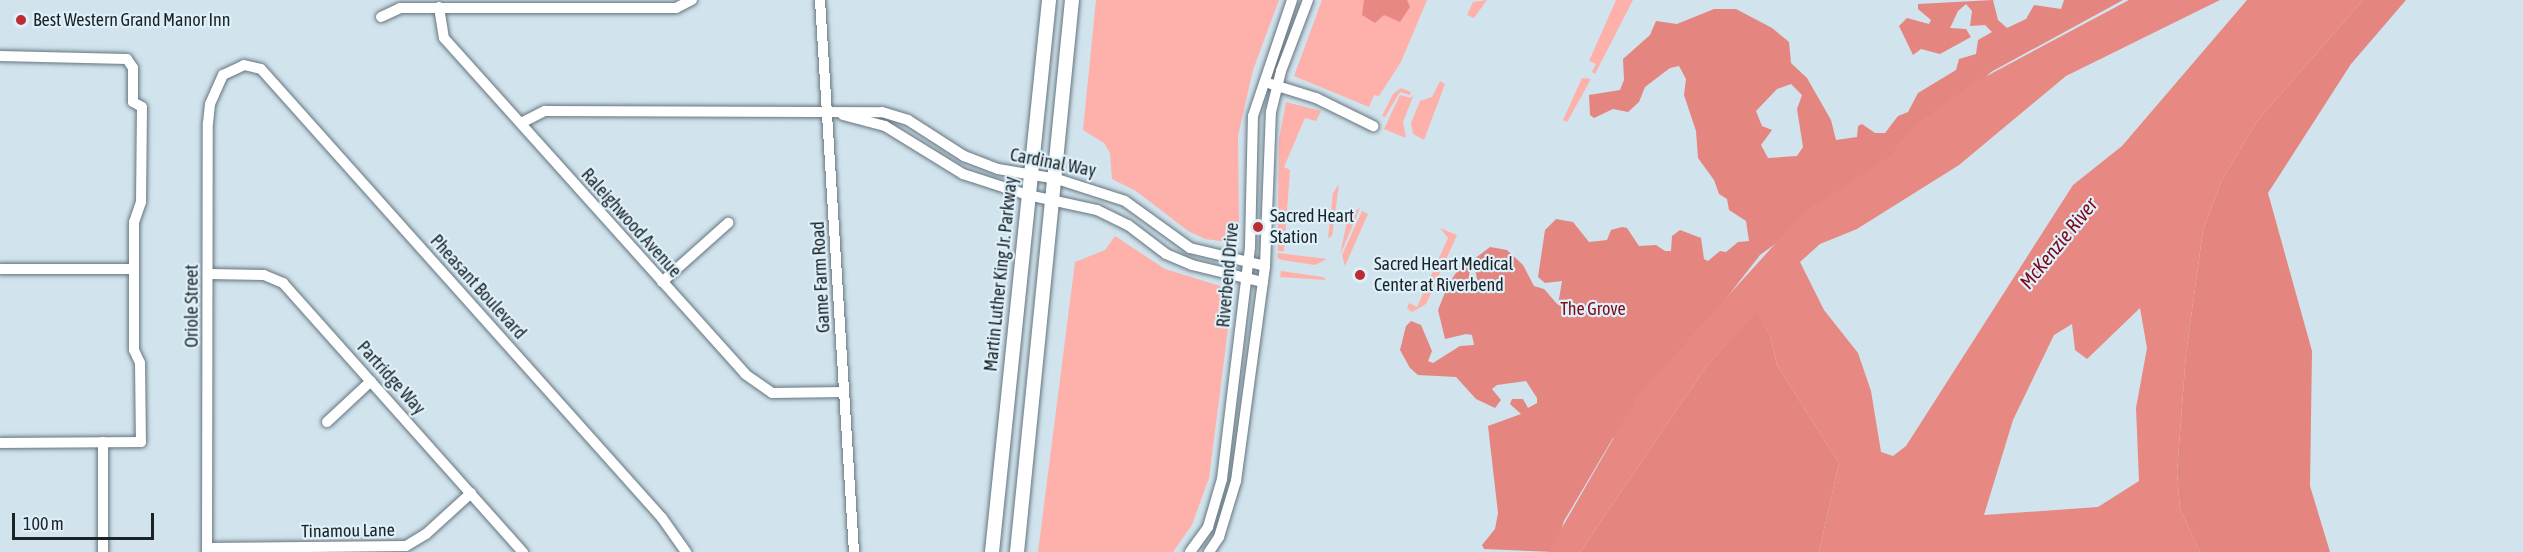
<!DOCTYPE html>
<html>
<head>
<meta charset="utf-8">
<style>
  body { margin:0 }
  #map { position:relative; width:2523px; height:552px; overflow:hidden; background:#d1e3ed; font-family:"Asap Condensed",sans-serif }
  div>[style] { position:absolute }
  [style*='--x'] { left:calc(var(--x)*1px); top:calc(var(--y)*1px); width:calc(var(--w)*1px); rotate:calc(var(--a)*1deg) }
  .green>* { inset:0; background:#feb1aa }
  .forest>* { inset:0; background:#e4857f }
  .water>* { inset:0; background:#e78882 }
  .roads { filter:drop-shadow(0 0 2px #65757e) drop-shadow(0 0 2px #65757e) }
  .minor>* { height:10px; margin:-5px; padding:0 5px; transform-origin:5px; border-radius:5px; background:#fff }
  .major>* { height:14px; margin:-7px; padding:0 7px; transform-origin:7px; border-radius:7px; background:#fff }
  .dots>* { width:16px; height:16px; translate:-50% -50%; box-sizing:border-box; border:3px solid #def0fa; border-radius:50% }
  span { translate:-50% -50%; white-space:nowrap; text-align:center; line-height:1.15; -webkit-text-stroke:4.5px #def0fa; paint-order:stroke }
  .poi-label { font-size:18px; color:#1c2326 }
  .left { translate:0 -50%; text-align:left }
  .street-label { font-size:18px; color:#1c2326 }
  .park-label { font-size:18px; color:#810d17 }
  .water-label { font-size:20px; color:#7e0815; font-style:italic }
  .scale { position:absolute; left:12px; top:513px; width:142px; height:27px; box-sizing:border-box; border:3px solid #1c2326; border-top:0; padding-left:8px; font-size:18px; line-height:21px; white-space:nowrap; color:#1c2326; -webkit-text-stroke:4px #def0fa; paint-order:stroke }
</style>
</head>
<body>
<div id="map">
  <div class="green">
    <i style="clip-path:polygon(1096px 0,1279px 0,1253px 70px,1238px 136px,1239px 232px,1235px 243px,1205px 239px,1188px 231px,1136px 191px,1112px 179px,1110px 153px,1104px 143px,1083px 130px)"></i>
    <i style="clip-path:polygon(1322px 0,1427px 0,1401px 62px,1379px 96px,1374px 95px,1369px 107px,1294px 76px)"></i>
    <i style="clip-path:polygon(1487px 0,1474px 18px,1467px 15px,1473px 2px)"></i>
    <i style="clip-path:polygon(1616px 0,1633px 0,1595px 74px,1592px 72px,1596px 64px,1589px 61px)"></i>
    <i style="clip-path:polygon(1582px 78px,1591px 79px,1567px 122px,1563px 120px)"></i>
    <i style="clip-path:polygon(1440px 81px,1445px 84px,1424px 140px,1413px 134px,1411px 123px,1420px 101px,1432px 97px)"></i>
    <i style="clip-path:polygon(1401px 88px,1411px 92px,1410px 95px,1400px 92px,1385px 117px,1382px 116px,1393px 94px)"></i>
    <i style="clip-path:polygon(1414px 94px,1403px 122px,1406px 138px,1384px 129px,1400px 95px,1411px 98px)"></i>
    <i style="clip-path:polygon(1286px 102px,1321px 111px,1316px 121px,1305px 118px,1284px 167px,1290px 170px,1284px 251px,1278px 251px,1278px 214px,1279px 139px)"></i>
    <i style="clip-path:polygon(1339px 184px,1332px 236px,1328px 238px,1333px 193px)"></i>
    <i style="clip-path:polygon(1360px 208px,1340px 255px,1347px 221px,1344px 218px)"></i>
    <i style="clip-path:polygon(1362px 211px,1368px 214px,1345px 266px,1342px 255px)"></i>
    <i style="clip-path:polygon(1440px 228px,1457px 235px,1426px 304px,1412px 312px,1407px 308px,1409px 303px,1417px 307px,1448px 238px)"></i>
    <i style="clip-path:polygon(1115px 236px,1165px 269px,1233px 290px,1209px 478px,1192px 525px,1173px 552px,1038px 552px,1075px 262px,1105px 250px)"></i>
    <i style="clip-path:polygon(1278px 253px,1327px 259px,1315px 265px,1282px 260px,1277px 258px)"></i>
    <i style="clip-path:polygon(1281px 271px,1323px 277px,1326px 280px,1280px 277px)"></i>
  </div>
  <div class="forest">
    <i style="clip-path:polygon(evenodd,1993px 0,1998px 20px,2007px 28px,2026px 19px,2034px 5px,2061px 9px,2064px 0,2123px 0,1991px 72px,1899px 155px,1760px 255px,1618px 437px,1613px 438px,1564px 521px,1555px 552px,1484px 549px,1482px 545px,1495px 529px,1498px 513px,1488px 426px,1521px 414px,1510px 404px,1512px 399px,1523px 399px,1528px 408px,1537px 403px,1537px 398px,1526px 381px,1497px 385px,1492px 389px,1501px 400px,1495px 408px,1476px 399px,1456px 377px,1418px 375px,1410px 368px,1400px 350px,1406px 326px,1411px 321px,1421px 325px,1432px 351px,1428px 361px,1433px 363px,1460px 346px,1474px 345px,1472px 335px,1466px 334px,1445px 339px,1438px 310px,1448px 285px,1465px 259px,1471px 259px,1468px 285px,1478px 283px,1473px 260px,1490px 247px,1507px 250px,1523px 265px,1534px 286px,1544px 289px,1558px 305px,1562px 281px,1545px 283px,1538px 277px,1545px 230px,1556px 219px,1573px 222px,1589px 242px,1607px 240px,1611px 230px,1622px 227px,1627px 228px,1639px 246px,1656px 245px,1665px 251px,1671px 251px,1672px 236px,1680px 230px,1701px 238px,1704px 259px,1708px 261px,1720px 251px,1726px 252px,1738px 242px,1749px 241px,1746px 221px,1729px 210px,1727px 199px,1719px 194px,1714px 180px,1698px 158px,1696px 131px,1684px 95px,1686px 79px,1679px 66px,1670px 68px,1645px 87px,1639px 102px,1628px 112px,1613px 109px,1594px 118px,1590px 115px,1589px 95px,1620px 90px,1624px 80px,1623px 59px,1650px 35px,1656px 21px,1677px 24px,1714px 9px,1736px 9px,1772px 28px,1789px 42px,1791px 63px,1807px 78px,1831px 120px,1836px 140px,1857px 137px,1858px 126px,1862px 124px,1875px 133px,1885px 133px,1898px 116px,1908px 112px,1918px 93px,1956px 70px,1959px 59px,1976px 54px,1978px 40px,1992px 32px,1985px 25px,1970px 26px,1972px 11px,1966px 4px,1958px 11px,1950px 28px,1966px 29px,1971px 37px,1940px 54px,1921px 49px,1913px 55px,1899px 26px,1907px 18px,1929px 24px,1931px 20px,1918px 9px,1918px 4px,1993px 0,1791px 84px,1802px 95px,1797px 109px,1803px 147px,1797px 156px,1768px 158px,1761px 145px,1772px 130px,1762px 126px,1756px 111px,1777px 89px,1791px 84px)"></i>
    <i style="clip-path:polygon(2363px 0,2406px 0,2351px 64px,2268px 193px,2312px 351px,2310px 486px,2330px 552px,2200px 552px,2180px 509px,2177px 472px,2186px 354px,2203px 230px,2221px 182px,2257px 121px)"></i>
    <i style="clip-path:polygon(1757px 310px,1770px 335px,1777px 365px,1839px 463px,1819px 552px,1580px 552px,1706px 367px)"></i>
  </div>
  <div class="water">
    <i style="clip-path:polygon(1364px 0,1407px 0,1410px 7px,1400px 22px,1384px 15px,1375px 23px,1362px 15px)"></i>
    <i style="clip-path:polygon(evenodd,2129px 0,2220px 0,2066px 76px,1959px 165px,1857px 229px,1820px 244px,1800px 262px,1824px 310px,1858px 353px,1871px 391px,1881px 452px,1893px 456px,1906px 446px,2073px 185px,2122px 146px,2247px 0,2363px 0,2257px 121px,2221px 182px,2203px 230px,2186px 354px,2177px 472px,2180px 509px,2200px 552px,1819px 552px,1839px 463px,1777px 365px,1770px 335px,1757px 311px,1706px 367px,1580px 552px,1548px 552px,1639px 394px,1804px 212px,1887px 158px,1913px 127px,1970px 85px,2129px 0,2140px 308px,2147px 348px,2136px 408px,2139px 481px,2098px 507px,1984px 515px,2013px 420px,2054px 335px,2072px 324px,2075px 350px,2087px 359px,2140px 308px)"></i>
  </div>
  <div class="roads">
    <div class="minor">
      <i style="--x:820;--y:0;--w:553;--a:86.48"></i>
      <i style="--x:439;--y:7;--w:31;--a:81"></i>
      <i style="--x:444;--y:38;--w:451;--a:48.1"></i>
      <i style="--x:745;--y:374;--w:33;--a:35"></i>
      <i style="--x:772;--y:393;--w:72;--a:-0.8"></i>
      <i style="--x:381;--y:17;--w:21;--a:-25"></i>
      <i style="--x:400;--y:8;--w:276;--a:0"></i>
      <i style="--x:676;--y:8;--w:18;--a:-27"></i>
      <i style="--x:0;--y:56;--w:127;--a:1.4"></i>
      <i style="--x:127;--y:59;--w:11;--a:56"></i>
      <i style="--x:133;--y:68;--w:34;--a:90"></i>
      <i style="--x:133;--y:102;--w:10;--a:29"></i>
      <i style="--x:142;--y:107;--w:95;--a:90.6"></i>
      <i style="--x:141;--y:202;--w:21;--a:109"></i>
      <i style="--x:134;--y:222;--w:128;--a:90"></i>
      <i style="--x:134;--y:350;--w:14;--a:65"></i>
      <i style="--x:140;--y:363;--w:79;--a:89.3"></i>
      <i style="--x:141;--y:442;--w:141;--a:179.6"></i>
      <i style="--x:1271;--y:84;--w:47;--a:17.3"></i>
      <i style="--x:1316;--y:98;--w:64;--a:26.2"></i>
      <i style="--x:843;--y:115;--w:43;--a:14.7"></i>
      <i style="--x:885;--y:126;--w:92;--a:31.6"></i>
      <i style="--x:963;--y:174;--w:68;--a:17.9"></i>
      <i style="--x:1028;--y:195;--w:71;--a:12.3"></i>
      <i style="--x:1097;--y:210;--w:34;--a:26"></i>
      <i style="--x:1128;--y:225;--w:48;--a:37.3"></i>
      <i style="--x:1166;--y:254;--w:28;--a:23"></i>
      <i style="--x:1192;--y:265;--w:73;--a:13.5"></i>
      <i style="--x:521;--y:123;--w:27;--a:-27"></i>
      <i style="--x:545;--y:111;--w:337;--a:0.2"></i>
      <i style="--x:882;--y:112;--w:27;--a:17"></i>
      <i style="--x:908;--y:120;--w:67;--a:32.7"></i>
      <i style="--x:964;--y:156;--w:36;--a:21"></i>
      <i style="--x:998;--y:169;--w:60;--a:9.6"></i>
      <i style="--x:1057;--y:179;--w:71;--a:17.9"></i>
      <i style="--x:1125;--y:201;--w:80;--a:35.9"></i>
      <i style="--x:1190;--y:248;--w:77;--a:13.5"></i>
      <i style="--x:0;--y:269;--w:134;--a:0"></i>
      <i style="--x:209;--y:274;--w:55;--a:1"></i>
      <i style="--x:264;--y:275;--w:21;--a:23"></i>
      <i style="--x:283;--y:283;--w:361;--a:48.3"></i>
      <i style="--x:662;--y:282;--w:89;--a:-41.8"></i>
      <i style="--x:327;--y:422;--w:60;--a:-43"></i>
      <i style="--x:103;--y:442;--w:110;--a:90"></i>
      <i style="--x:207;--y:548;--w:199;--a:-0.6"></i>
      <i style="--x:406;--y:546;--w:23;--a:-31"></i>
      <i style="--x:426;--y:534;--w:61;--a:-42.3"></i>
      <i style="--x:207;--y:552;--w:429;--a:-89.9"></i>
      <i style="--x:208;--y:123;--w:19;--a:-84"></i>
      <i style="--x:210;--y:104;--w:32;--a:-66"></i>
      <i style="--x:223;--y:75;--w:23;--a:-25"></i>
      <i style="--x:244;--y:65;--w:17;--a:13"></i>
      <i style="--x:261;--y:69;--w:602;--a:48.23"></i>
      <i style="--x:662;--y:518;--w:42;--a:54.8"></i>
      <i style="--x:1190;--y:552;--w:31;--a:-54"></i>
      <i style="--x:1208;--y:527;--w:50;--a:-73.7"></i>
      <i style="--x:1222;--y:479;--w:234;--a:-83.1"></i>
      <i style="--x:1250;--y:247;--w:131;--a:-88.7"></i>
      <i style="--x:1253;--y:116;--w:122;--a:-71.4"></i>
      <i style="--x:1209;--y:552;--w:18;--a:-56"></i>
      <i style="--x:1219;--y:537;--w:59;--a:-73.1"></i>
      <i style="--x:1236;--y:481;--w:217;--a:-82.3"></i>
      <i style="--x:1265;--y:266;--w:154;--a:-87.8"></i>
      <i style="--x:1271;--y:112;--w:42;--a:-76.3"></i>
      <i style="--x:1281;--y:71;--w:76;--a:-69.2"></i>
    </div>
    <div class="major">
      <i style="--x:992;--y:552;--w:555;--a:-84.1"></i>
      <i style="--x:1017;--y:552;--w:555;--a:-84.31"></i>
    </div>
  </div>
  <div class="dots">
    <i style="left:21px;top:20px;background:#bc2c31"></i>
    <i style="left:1258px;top:227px;background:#bc2c31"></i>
    <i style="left:1360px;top:275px;background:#bc2c31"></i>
  </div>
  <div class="poi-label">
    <span class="left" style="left:33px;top:20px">Best Western Grand Manor Inn</span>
    <span class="left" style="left:1270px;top:227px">Sacred Heart<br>Station</span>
    <span class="left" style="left:1374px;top:275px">Sacred Heart Medical<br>Center at Riverbend</span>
  </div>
  <div class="street-label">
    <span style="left:1053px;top:163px;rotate:11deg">Cardinal Way</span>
    <span style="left:631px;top:223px;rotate:48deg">Raleighwood Avenue</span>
    <span style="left:1001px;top:274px;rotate:-84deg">Martin Luther King Jr. Parkway</span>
    <span style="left:1228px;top:275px;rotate:-85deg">Riverbend Drive</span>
    <span style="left:821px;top:277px;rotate:-93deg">Game Farm Road</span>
    <span style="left:478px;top:287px;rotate:48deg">Pheasant Boulevard</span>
    <span style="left:192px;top:306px;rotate:-90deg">Oriole Street</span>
    <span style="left:391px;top:378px;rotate:48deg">Partridge Way</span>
    <span style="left:348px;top:531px;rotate:-1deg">Tinamou Lane</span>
  </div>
  <div class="park-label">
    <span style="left:1593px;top:309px">The Grove</span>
  </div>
  <div class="water-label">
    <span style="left:2058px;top:243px;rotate:-51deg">McKenzie River</span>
  </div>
  <div class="scale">100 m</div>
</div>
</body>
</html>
